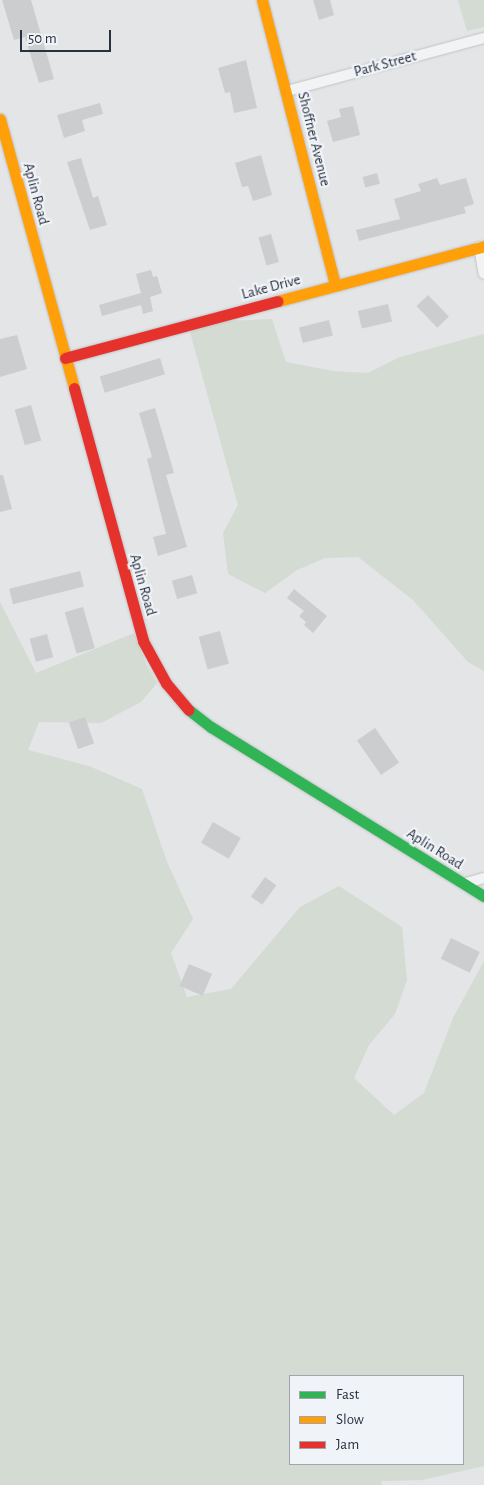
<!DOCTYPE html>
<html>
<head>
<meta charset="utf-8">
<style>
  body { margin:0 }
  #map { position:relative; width:484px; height:1485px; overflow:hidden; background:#e3e5e7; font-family:"Alegreya Sans",sans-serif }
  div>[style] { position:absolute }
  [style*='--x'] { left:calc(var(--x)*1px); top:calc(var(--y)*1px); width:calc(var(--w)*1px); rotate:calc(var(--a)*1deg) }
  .green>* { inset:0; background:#d3dbd3 }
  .building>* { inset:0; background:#cbcdcf; transform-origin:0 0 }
  .roads { filter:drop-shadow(0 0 1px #c1c3c5) drop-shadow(0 0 1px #c1c3c5) }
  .street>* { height:10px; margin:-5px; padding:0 5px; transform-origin:5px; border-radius:5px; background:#f1f3f4 }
  .fast>* { height:11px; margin:-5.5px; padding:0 5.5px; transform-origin:5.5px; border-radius:5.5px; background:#30b455 }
  .slow>* { height:11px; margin:-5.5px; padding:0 5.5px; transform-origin:5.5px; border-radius:5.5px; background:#ff9f0a }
  .jam>* { height:11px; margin:-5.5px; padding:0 5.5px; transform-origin:5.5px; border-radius:5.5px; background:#e5322d }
  span { translate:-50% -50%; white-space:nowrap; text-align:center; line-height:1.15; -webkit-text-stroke:4.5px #f0f3f7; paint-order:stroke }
  .street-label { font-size:15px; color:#293140 }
  .legend { position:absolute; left:289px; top:1375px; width:175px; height:90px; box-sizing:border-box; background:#f0f3f7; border:1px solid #a0a5ae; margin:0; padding:6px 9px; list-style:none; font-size:15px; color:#293140 }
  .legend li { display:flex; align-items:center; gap:10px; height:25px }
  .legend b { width:25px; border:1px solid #a0a5ae }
  .scale { position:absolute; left:20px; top:30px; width:91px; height:22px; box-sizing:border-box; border:2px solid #293140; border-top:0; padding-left:6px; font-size:15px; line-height:18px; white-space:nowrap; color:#293140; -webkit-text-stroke:4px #f0f3f7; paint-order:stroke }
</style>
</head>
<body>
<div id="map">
  <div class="green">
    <i style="clip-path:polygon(458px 0,484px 0,484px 27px,467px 31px)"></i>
    <i style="clip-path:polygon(272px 319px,286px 362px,333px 371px,368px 373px,400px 357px,484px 334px,484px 671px,468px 662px,413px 600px,358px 557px,325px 558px,297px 570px,265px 593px,228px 574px,223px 533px,238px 505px,190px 332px,226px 321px)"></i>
    <i style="clip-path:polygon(evenodd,0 602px,36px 673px,134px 633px,146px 664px,157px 683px,141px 702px,101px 723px,39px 722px,28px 750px,89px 766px,142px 789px,167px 862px,193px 919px,171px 953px,187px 997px,231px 989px,300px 907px,339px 886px,402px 927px,407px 980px,395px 1014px,369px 1045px,354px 1078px,394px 1115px,424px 1093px,453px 1018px,484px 961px,484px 1466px,422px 1480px,381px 1481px,382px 1485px,0 1485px,0 602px,290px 1376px,463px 1376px,463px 1464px,290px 1464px,290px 1376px)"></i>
  </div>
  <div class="building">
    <i style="clip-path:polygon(2px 0,31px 0,54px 79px,39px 83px,25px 37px,14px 40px)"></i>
    <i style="clip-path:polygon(313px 0,330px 0,334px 15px,319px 20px)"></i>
    <i style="clip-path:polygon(246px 60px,257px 108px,234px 113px,230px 92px,225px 93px,218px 68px)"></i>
    <i style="clip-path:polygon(100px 103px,103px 114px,82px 120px,85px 131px,64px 138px,57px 115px)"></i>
    <i style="clip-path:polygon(353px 106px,360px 135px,333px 142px,327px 121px,341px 117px,339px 109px)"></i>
    <i style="clip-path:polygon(261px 155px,272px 195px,253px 201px,248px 186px,242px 187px,235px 163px)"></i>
    <i style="clip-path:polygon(81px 158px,93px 198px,98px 196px,107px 225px,90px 230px,67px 162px)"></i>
    <i style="left:377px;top:173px;width:11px;height:15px;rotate:75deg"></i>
    <i style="clip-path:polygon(437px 178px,440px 185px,466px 178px,474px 204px,464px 207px,466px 213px,359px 241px,356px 230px,400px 219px,394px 199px,421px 191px,418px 184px)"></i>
    <i style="left:271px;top:234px;width:29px;height:13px;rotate:74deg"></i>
    <i style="clip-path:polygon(151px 270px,153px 277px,157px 276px,162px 293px,150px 297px,153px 311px,143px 314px,141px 305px,102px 316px,99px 305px,141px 293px,136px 274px)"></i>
    <i style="left:428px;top:295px;width:30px;height:16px;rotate:46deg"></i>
    <i style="left:388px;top:304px;width:18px;height:31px;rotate:77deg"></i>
    <i style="left:329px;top:320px;width:16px;height:31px;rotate:76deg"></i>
    <i style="clip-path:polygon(17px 335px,27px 369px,0 377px,0 339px)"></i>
    <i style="left:160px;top:358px;width:17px;height:63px;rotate:73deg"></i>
    <i style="left:31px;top:405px;width:37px;height:17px;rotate:74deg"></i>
    <i style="clip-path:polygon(155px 408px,174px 473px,166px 475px,187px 547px,158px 556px,153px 537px,166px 534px,147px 459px,152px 457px,139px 413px)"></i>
    <i style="clip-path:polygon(0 475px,3px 475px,12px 509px,0 512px)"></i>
    <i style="left:80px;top:571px;width:16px;height:73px;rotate:76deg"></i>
    <i style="left:192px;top:575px;width:19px;height:21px;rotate:74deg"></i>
    <i style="clip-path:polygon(294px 589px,327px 616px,313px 633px,304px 625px,306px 622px,299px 616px,304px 611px,287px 598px)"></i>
    <i style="left:83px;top:607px;width:43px;height:19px;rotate:74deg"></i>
    <i style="left:220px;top:631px;width:34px;height:22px;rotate:75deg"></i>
    <i style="left:47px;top:634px;width:24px;height:18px;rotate:75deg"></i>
    <i style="left:85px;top:717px;width:28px;height:17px;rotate:71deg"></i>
    <i style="left:375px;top:728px;width:42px;height:22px;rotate:55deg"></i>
    <i style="left:213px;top:822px;width:32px;height:24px;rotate:30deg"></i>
    <i style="left:265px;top:877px;width:14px;height:24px;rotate:36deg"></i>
    <i style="left:451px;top:938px;width:32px;height:23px;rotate:26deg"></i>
    <i style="left:189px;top:964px;width:25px;height:24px;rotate:23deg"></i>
  </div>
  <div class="roads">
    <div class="street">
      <i style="--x:287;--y:91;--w:204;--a:-15.1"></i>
      <i style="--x:479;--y:247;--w:27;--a:80"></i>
      <i style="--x:463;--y:884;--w:22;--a:-16"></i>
    </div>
    <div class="fast">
      <i style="--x:189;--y:710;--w:28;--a:38"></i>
      <i style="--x:211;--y:727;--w:321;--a:31.8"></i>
    </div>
    <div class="slow">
      <i style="--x:262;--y:0;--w:294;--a:75.6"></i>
      <i style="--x:0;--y:119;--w:279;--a:74.6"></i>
      <i style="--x:278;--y:301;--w:213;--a:-14.9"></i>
    </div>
    <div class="jam">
      <i style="--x:65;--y:358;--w:220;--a:-15"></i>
      <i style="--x:74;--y:388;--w:262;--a:74.7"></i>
      <i style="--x:143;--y:641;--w:48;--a:61.3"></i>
      <i style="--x:166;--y:683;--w:35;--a:50"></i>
    </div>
  </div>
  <div class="street-label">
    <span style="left:385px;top:64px;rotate:-15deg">Park Street</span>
    <span style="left:314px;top:139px;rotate:76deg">Shoffner Avenue</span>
    <span style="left:36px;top:194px;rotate:75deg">Aplin Road</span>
    <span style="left:271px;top:287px;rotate:-15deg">Lake Drive</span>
    <span style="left:143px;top:585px;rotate:74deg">Aplin Road</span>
    <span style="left:435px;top:849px;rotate:32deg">Aplin Road</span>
  </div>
  <ul class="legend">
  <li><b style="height:6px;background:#30b455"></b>Fast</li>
  <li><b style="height:6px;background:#ff9f0a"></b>Slow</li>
  <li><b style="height:6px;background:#e5322d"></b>Jam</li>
  </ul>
  <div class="scale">50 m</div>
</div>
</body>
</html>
